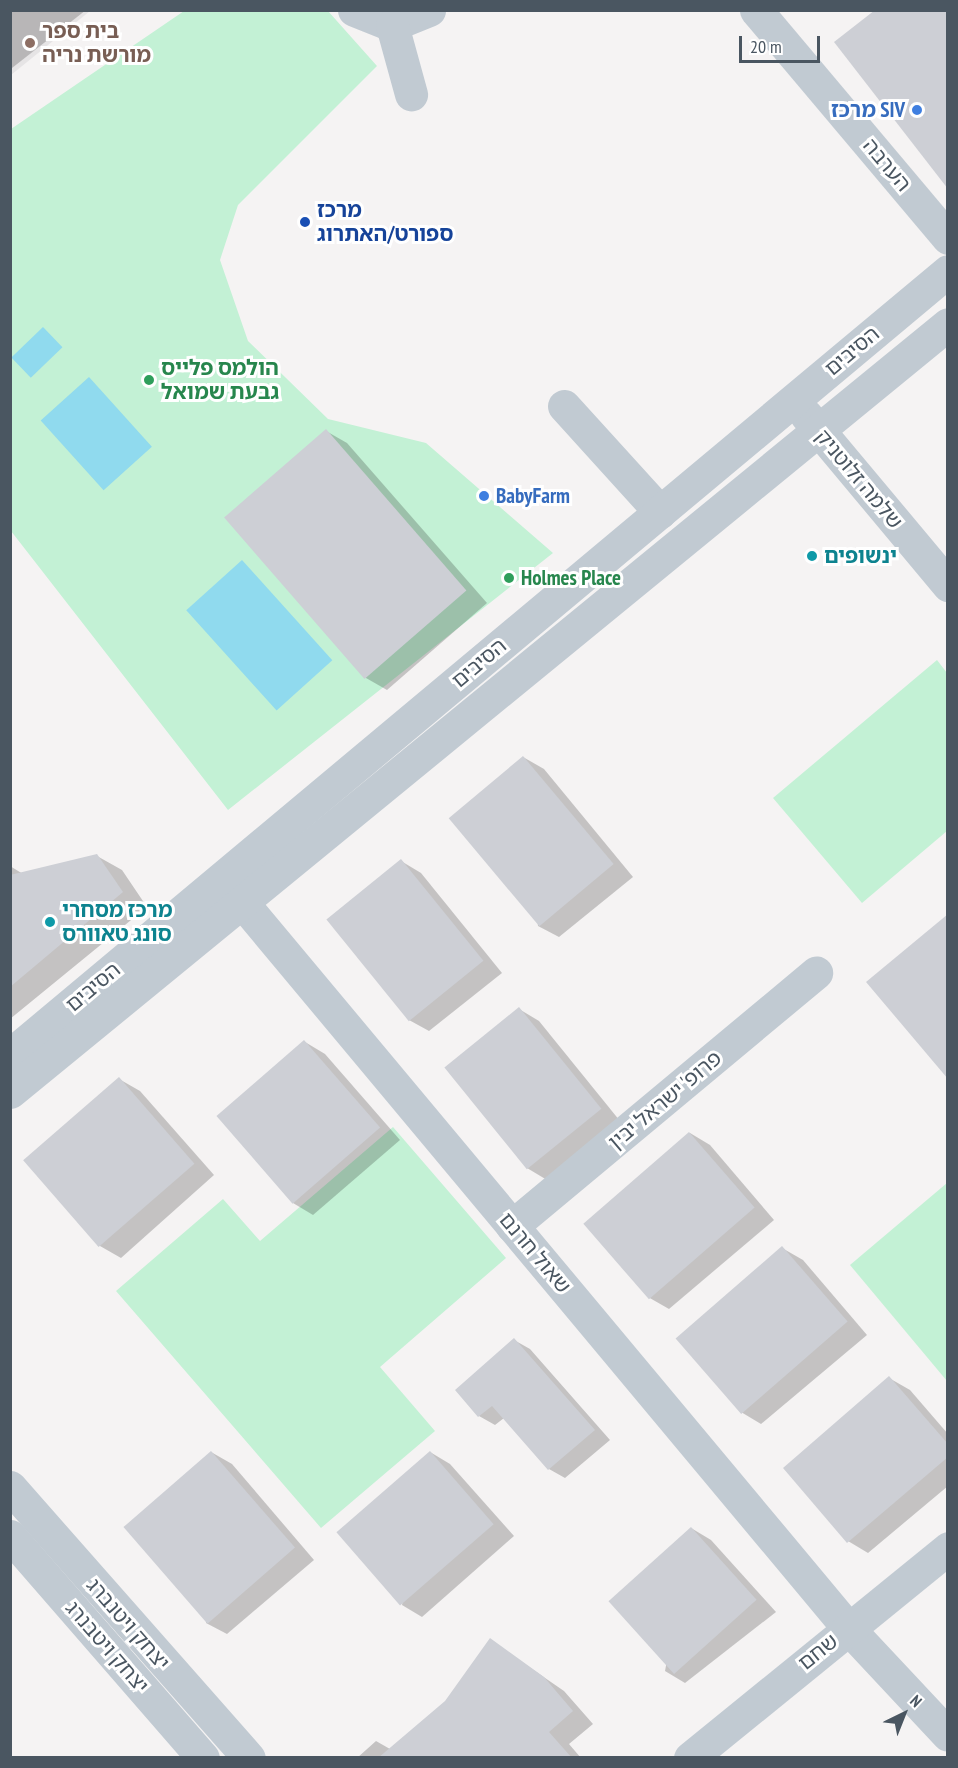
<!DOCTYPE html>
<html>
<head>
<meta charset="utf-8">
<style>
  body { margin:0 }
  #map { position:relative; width:958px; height:1768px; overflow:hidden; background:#f5f3f3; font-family:"PT Sans Narrow","Noto Sans Hebrew",sans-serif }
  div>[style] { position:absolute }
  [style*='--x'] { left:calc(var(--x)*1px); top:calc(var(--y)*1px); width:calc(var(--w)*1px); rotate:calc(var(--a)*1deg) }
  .education>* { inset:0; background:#e6e4e5 }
  .green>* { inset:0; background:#c3f1d5 }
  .water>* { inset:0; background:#90daee; transform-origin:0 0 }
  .shadow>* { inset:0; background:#0003 }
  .building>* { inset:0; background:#cdcfd5; transform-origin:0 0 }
  .minor>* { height:33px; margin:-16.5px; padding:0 16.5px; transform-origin:16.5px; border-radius:16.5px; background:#c1cad2 }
  .dots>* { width:16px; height:16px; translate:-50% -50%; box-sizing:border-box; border:3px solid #fff; border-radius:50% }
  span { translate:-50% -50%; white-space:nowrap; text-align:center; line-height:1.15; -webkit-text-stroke:6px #fff; paint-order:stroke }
  .education-label { font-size:21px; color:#785e54; font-weight:700 }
  .left { translate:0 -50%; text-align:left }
  .shop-label { font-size:21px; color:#366cbe; font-weight:700 }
  .right { translate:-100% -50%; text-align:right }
  .street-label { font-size:21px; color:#4a5661 }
  .transit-label { font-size:21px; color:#164399; font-weight:700 }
  .leisure-label { font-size:21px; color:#27864d; font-weight:700 }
  .culture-label { font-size:21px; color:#0d838f; font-weight:700 }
  .frame { position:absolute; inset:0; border:12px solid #4a5661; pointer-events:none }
  .north { position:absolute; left:874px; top:1684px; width:60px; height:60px; -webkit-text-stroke:4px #fff; paint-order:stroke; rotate:43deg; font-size:16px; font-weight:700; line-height:24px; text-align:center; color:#4a5661 }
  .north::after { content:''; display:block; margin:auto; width:21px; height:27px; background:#4a5661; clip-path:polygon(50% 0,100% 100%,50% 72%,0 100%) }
  .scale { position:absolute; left:739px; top:36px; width:81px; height:27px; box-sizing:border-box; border:3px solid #4a5661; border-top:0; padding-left:8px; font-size:18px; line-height:21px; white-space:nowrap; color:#4a5661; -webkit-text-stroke:4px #fff; paint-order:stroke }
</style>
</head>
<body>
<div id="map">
  <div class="education">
    <i style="clip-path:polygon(11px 10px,90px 10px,90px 11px,11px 75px)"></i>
  </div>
  <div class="green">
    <i style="clip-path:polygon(184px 11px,328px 11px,377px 66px,238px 205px,220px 260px,248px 341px,328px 419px,426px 443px,553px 553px,228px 810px,11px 531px,11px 129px)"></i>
    <i style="clip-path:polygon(937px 660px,947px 673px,947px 831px,862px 903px,773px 798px)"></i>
    <i style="clip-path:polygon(393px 1127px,506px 1258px,380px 1367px,435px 1431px,321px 1528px,116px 1291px,223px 1199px,260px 1241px)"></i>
    <i style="clip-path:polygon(947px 1183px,947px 1381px,850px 1265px)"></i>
  </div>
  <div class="water">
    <i style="left:43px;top:327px;width:28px;height:44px;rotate:46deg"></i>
    <i style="left:89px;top:377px;width:94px;height:65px;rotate:48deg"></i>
    <i style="left:242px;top:560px;width:135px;height:75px;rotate:48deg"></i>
  </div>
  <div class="shadow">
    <i style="clip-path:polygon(10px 10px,86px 10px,12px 68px)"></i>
    <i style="clip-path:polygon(326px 431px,347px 443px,487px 603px,387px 690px,366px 678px,226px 518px)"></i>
    <i style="clip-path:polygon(523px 757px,544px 769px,633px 877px,559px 937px,538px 926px)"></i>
    <i style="clip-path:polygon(97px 856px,122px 870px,147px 907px,10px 1019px,10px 866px,23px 874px)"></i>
    <i style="clip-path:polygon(401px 861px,421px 873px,502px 973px,429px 1031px,409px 1020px)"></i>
    <i style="clip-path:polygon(519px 1009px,539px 1021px,620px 1121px,547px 1180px,527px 1168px)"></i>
    <i style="clip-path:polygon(305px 1042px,325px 1054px,400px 1140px,313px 1215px,293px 1203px)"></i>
    <i style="clip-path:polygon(119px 1079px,140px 1091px,214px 1175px,121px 1258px,100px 1246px)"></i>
    <i style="clip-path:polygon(690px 1133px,710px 1145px,774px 1220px,669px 1309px,648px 1297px)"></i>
    <i style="clip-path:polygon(782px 1248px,803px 1260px,867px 1335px,761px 1424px,741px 1412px)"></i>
    <i style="clip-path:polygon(514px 1340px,530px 1349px,610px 1440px,565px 1478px,549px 1469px,504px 1418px,495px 1425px,479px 1416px,457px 1390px)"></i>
    <i style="clip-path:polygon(889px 1378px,910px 1390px,948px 1434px,948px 1486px,868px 1553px,848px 1541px)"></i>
    <i style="clip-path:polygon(211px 1452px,232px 1464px,314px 1560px,227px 1634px,206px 1623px)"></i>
    <i style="clip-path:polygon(430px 1452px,450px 1464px,514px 1536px,422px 1617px,402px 1605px)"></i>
    <i style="clip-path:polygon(691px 1528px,711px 1540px,776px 1612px,685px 1683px,665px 1671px)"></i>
    <i style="clip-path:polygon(490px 1640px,564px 1691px,593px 1724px,569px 1744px,581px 1758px,357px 1758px,376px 1741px,390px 1749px,446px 1702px)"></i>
  </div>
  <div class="building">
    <i style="clip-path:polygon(875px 10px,948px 10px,948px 189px,834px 42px)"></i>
    <i style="left:326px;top:429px;width:214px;height:135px;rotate:49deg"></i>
    <i style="left:523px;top:756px;width:141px;height:97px;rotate:50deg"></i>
    <i style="clip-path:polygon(97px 854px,123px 892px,10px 987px,10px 875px)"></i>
    <i style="left:401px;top:859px;width:131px;height:96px;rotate:51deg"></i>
    <i style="clip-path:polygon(948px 914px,948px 1079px,866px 982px)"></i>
    <i style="left:519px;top:1007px;width:131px;height:96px;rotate:51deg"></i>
    <i style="left:304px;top:1040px;width:116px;height:116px;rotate:49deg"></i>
    <i style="left:119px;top:1077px;width:115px;height:127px;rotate:49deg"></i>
    <i style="left:689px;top:1132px;width:100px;height:140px;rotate:49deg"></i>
    <i style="left:782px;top:1246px;width:100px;height:141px;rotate:49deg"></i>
    <i style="clip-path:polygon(514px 1338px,595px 1430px,548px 1470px,492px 1406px,478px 1417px,455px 1390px)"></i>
    <i style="clip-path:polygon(889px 1376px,948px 1444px,948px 1457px,847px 1543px,783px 1468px)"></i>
    <i style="left:211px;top:1451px;width:128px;height:116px;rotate:49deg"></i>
    <i style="left:430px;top:1451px;width:97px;height:124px;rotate:49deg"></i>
    <i style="left:691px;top:1527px;width:98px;height:111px;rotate:48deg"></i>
    <i style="clip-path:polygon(490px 1638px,544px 1677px,573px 1711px,549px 1732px,572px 1758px,378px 1758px,445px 1701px)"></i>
  </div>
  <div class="minor">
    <i style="--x:354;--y:10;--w:41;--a:21.5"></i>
    <i style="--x:392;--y:25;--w:40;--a:-22"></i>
    <i style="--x:756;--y:10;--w:298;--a:49.9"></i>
    <i style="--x:392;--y:25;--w:72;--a:74.6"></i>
    <i style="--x:564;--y:406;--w:143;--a:47.8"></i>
    <i style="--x:806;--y:415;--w:222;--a:50.1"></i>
    <i style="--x:231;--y:889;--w:963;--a:50.14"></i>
    <i style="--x:848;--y:1628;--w:146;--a:46.9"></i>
    <i style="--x:10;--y:1055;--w:1222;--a:-39.89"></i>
    <i style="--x:10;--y:1092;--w:1212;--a:-39.31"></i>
    <i style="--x:512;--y:1226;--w:396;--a:-39.8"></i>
    <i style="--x:10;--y:1487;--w:361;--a:48.6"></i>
    <i style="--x:10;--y:1536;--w:294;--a:49"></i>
    <i style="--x:690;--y:1758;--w:333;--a:-39.1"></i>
  </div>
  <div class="dots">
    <i style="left:30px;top:43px;background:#8d6e63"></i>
    <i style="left:917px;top:110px;background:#3f7fe0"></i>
    <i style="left:305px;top:222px;background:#1a4fb4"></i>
    <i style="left:149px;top:380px;background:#2e9e5b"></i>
    <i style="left:484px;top:496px;background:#3f7fe0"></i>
    <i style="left:812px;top:556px;background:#0f9aa8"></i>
    <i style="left:509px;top:578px;background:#2e9e5b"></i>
    <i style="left:50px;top:922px;background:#0f9aa8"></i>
  </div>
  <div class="education-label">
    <span class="left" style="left:42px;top:43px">בית ספר<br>מורשת נריה</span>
  </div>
  <div class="shop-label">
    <span class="right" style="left:905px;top:110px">מרכז SIV</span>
    <span class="left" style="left:496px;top:496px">BabyFarm</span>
  </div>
  <div class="street-label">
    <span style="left:887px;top:165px;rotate:50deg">הערבה</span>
    <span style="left:852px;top:351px;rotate:-40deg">הסיבים</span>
    <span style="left:859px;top:479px;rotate:50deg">שלמה זלוטניק</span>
    <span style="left:479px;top:663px;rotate:-40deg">הסיבים</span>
    <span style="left:93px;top:987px;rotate:-40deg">הסיבים</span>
    <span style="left:665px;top:1100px;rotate:-40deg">פרופ' ישראל יבין</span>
    <span style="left:535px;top:1253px;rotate:50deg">שאול חרנם</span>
    <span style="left:128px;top:1624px;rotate:49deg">יצחק ויטנברג</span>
    <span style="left:107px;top:1647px;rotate:49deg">יצחק ויטבנרג</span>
    <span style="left:818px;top:1652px;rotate:-39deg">שחם</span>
  </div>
  <div class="transit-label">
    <span class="left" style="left:317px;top:222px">מרכז<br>ספורט/האתרוג</span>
  </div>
  <div class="leisure-label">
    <span class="left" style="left:161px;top:380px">הולמס פלייס<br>גבעת שמואל</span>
    <span class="left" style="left:521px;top:578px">Holmes Place</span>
  </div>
  <div class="culture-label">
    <span class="left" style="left:824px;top:556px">ינשופים</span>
    <span class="left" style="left:62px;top:922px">מרכז מסחרי<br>סונג טאוורס</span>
  </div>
  <div class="frame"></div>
  <div class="north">N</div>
  <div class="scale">20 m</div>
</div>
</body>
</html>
